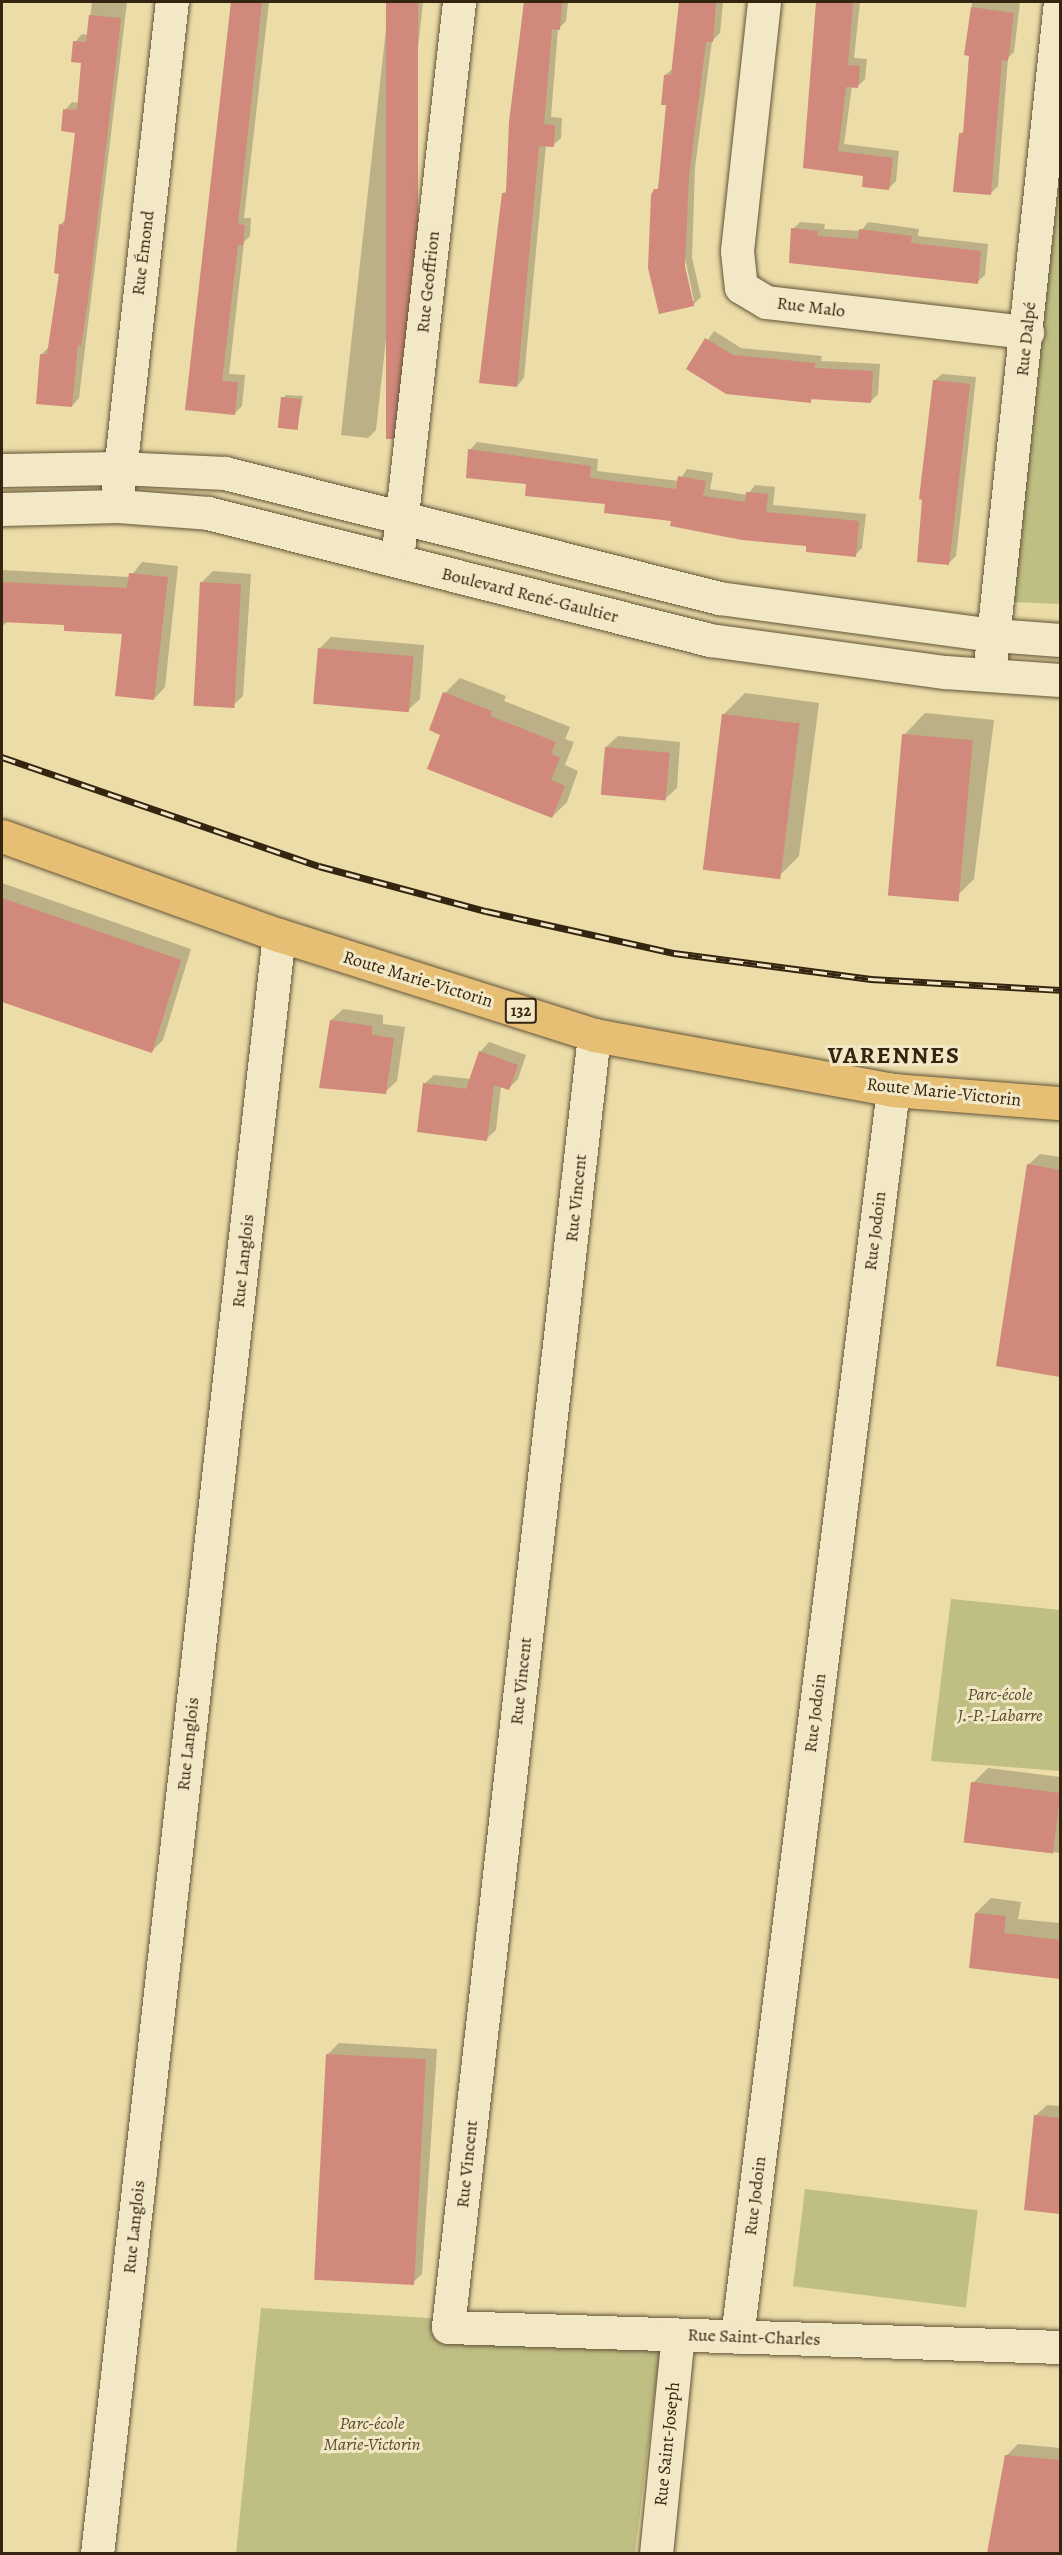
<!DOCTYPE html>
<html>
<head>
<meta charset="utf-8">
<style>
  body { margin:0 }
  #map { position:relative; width:1062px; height:2555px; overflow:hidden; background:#ebdca8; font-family:Alegreya,serif }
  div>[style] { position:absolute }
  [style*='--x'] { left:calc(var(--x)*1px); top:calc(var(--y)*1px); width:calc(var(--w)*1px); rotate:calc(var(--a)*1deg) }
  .green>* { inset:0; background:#bfbe83; transform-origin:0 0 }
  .shadow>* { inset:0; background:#0003 }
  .building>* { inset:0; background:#d0897a; transform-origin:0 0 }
  .roads { filter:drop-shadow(0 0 2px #625337) drop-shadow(0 0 2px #625337) }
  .minor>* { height:33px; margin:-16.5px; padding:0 16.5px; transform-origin:16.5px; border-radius:16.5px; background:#f2e8c6 }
  .major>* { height:33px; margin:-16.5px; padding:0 16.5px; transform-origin:16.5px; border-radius:16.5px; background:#e6be74 }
  .rail>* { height:7px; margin-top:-3.5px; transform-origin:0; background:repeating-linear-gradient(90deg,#f2e8c6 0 14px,#342511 0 28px); box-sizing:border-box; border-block:2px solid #342511 }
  span { translate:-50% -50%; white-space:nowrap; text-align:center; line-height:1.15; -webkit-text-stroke:6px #f2e8c6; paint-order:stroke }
  .shield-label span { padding:2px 4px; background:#f2e8c6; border:2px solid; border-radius:4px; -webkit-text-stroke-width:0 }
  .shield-label { font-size:16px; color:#342511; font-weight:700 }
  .street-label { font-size:18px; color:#342511 }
  .park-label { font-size:18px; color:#574b2e; font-style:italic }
  .district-label { font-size:24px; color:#342511; font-weight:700; letter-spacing:1.5px }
  .frame { position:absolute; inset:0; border:3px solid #342511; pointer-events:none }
</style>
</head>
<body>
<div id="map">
  <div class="green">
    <i style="clip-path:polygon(1060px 176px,1060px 604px,1009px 602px)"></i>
    <i style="clip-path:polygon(951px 1599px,1060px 1610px,1060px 1771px,931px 1761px)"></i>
    <i style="left:805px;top:2189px;width:174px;height:98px;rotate:7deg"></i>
    <i style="clip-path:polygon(261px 2308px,430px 2318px,467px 2336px,660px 2350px,635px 2553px,236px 2554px)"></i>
  </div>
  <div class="shadow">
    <i style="clip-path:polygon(92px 2px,127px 2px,79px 398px,72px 406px,42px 354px,50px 346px,61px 273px,60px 225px,66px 219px,77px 131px,65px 110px,72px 102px,79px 103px,83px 62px,75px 42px,82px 34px,88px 35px)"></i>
    <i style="clip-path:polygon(231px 2px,269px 2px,244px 218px,251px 218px,250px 236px,244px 242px,229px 374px,245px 375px,242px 406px,235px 413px,187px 409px)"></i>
    <i style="clip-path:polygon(389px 2px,423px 2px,376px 430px,368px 438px,341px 435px)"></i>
    <i style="clip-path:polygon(524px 2px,568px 2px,566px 21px,558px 29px,551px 117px,562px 118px,561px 138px,553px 145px,546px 145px,524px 378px,517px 386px,504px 193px,508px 189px)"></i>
    <i style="clip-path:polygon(evenodd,681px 2px,723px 2px,720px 33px,712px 41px,695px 167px,692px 258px,701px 297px,693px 305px,660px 312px,650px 268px,653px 196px,660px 185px,668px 104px,662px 103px,665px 75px,674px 68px,681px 2px,685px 258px,694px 301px,691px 301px,682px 259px,685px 258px)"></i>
    <i style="clip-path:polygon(818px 2px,860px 2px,854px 58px,867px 59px,865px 79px,858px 86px,852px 86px,844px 144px,899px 151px,896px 181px,889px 188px,865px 175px,805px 167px)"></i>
    <i style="clip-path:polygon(972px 2px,1020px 2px,1014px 52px,1008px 58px,998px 186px,990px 194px,960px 134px,965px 130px)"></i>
    <i style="clip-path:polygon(800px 222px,825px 224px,824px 229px,861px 231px,868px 222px,919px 229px,918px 236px,988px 244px,985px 275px,977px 282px,791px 261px,793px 229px)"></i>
    <i style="clip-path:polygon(714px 331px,741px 348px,822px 356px,821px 361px,880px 364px,878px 394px,871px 401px,814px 398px,810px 401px,688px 369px)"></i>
    <i style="clip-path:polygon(942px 374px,976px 377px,956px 556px,948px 564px,934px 381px)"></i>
    <i style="clip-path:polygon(286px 395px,303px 396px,297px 428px,283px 398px)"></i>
    <i style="clip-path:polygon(477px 442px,598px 459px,597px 471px,679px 481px,687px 469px,713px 473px,710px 489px,747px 495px,755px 485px,775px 487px,773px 505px,866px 514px,862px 548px,855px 555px,672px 520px,528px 483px,470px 450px)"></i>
    <i style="clip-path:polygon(142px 562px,178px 566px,165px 687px,154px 699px,124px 633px,66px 624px,9px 621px,2px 626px,2px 570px,130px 577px)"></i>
    <i style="clip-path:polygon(213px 571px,251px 574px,243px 696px,231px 707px,202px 582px)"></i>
    <i style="clip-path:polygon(331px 637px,424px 645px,420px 699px,408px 710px,320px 648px)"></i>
    <i style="clip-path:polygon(460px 678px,506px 696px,504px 701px,570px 727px,565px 739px,574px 742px,565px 765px,578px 771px,567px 802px,552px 817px,442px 734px,445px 693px)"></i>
    <i style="clip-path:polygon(745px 693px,819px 703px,799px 856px,777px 878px,724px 714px)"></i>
    <i style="clip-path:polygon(925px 713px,994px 720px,974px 879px,953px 900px,904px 735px)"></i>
    <i style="clip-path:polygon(618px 736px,680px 742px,677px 788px,665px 799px,606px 747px)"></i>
    <i style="clip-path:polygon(2px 883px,191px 949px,163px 1040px,151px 1052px,2px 1001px)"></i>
    <i style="clip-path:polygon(343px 1009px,383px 1015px,383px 1024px,405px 1027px,397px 1081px,385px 1092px,331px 1020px)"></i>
    <i style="clip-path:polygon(489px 1042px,526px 1055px,518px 1079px,508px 1089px,501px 1086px,496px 1130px,486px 1139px,424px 1084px,434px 1075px,471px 1079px,480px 1052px)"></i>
    <i style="clip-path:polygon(1040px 1154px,1060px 1157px,1060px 1375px,997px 1365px,1028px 1165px)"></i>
    <i style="clip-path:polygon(988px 1768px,1060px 1777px,1060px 1853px,966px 1842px,973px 1783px)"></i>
    <i style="clip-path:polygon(991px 1898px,1021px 1902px,1018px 1919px,1060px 1923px,1060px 1977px,970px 1967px,976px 1913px)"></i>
    <i style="clip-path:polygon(339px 2043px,437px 2049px,422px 2274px,410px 2285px,327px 2055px)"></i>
    <i style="clip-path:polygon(1047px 2105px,1060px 2106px,1060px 2212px,1026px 2209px,1035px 2116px)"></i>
    <i style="clip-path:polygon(1018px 2444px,1060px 2448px,1060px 2554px,989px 2554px,1007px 2455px)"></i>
  </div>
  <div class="building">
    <i style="clip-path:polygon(231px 2px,262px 2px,238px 224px,245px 225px,243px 245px,238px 245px,222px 381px,238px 382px,235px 415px,185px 410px)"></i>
    <i style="left:386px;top:2px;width:32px;height:437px"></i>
    <i style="clip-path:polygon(524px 2px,562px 2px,560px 30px,552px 29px,544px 124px,555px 125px,554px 147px,539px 146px,517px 387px,479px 383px,502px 193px,506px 193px,509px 122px)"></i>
    <i style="clip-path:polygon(679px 2px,716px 2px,713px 42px,706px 42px,689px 176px,685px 266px,694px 306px,659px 314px,648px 268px,651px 195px,654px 189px,658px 189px,666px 105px,661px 105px,664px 75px,671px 75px)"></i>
    <i style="clip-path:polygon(816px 2px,853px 2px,848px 65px,860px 66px,858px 88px,846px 87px,838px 151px,893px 158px,889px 190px,862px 187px,863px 176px,803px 168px)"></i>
    <i style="clip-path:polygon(971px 7px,1014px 13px,1008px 61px,1002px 60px,991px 195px,953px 192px,959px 133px,963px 134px,969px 56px,964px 55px)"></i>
    <i style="clip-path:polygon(89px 15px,121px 18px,88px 300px,81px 346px,78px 345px,72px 407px,36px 404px,40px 354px,47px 354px,59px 274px,54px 273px,59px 224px,64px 225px,75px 133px,61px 131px,63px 109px,77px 110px,81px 63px,71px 62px,73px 41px,86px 42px)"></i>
    <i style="clip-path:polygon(791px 228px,818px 231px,817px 236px,858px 239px,859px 229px,912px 236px,911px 243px,981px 251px,978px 284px,789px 263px)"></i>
    <i style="clip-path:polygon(705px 338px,733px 355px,815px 363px,815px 368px,873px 371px,871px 403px,811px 399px,811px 403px,726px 394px,686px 369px)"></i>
    <i style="clip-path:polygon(933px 380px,970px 384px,949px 565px,917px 562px,922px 500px,919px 499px)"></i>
    <i style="left:281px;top:397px;width:20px;height:31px;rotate:6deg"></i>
    <i style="clip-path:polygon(468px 449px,591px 466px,590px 478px,676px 489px,678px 476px,706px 481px,703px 496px,745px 502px,746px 492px,768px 494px,766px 512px,859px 521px,856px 557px,806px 552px,806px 546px,742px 540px,670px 526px,671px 521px,604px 513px,605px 504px,525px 496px,526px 484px,466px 478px)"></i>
    <i style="clip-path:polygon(129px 573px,168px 577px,154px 700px,115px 696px,122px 634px,64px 631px,64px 625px,2px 622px,2px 582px,127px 588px)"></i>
    <i style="left:200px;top:582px;width:41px;height:124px;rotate:3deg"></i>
    <i style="left:318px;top:648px;width:96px;height:56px;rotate:5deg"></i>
    <i style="clip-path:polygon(443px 692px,492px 711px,490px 716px,556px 742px,551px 754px,560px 758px,551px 780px,565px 786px,552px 818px,427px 769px,440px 735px,429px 730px)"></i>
    <i style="left:722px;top:714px;width:78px;height:157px;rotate:7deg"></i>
    <i style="left:902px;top:734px;width:71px;height:162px;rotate:5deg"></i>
    <i style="left:605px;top:747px;width:65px;height:48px;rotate:5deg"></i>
    <i style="clip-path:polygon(2px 898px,181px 960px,152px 1053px,2px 1002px)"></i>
    <i style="clip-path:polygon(330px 1020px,372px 1026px,372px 1035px,394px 1038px,386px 1094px,319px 1088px)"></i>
    <i style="clip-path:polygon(479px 1051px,518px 1065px,509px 1090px,494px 1085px,487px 1141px,417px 1132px,423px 1083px,466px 1089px)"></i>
    <i style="clip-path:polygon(1027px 1164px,1060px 1170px,1060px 1377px,996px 1366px)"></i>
    <i style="left:971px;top:1782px;width:90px;height:61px;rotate:7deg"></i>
    <i style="clip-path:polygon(975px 1913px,1006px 1916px,1004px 1933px,1060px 1940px,1060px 1979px,969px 1968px)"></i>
    <i style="left:326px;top:2054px;width:100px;height:226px;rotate:3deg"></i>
    <i style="clip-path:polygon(1034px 2115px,1060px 2118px,1060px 2214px,1024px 2210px)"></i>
    <i style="clip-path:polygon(1005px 2455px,1060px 2460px,1060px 2553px,987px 2553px)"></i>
  </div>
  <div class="roads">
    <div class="minor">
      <i style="--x:764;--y:2;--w:250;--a:96.2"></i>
      <i style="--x:737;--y:251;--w:36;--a:84"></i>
      <i style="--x:741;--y:287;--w:29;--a:31"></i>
      <i style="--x:766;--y:302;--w:263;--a:6.6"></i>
      <i style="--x:2;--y:470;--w:116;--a:-1"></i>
      <i style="--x:118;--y:468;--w:107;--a:2.7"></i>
      <i style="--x:225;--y:473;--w:510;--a:14.2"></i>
      <i style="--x:719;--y:598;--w:277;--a:7.7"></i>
      <i style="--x:994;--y:635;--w:66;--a:4.3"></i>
      <i style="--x:118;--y:489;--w:490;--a:-83.7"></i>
      <i style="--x:2;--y:509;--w:116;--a:-1.5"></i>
      <i style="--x:118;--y:506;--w:90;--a:4.4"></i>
      <i style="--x:208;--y:513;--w:518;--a:14.2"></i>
      <i style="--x:710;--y:640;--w:237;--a:7.8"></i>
      <i style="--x:945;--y:672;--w:115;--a:4"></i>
      <i style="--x:399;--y:542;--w:543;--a:-83.66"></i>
      <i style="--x:991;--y:656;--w:658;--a:-83.98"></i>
      <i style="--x:594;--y:1035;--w:1300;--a:96.45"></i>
      <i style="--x:448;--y:2327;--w:612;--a:1.87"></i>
      <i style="--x:737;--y:2337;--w:1257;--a:-82.87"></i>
      <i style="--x:97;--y:2554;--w:1629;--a:-83.59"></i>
      <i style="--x:656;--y:2554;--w:220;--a:-84.3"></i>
    </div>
    <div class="major">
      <i style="--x:2;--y:836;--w:294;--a:19.7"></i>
      <i style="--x:279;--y:935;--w:330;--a:17.6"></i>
      <i style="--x:594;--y:1035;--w:304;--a:10.4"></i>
      <i style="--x:893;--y:1090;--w:168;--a:4.5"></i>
    </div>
  </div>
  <div class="rail">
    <i style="--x:2;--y:757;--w:335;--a:19"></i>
    <i style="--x:319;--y:866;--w:173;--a:15.1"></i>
    <i style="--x:486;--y:911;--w:193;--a:12.6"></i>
    <i style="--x:674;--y:953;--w:199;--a:7.5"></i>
    <i style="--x:871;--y:979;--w:189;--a:3.3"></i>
  </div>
  <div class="shield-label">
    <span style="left:521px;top:1011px">132</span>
  </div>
  <div class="street-label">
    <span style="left:143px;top:253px;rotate:-83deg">Rue Émond</span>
    <span style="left:428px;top:282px;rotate:-84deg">Rue Geoffrion</span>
    <span style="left:811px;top:307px;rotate:7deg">Rue Malo</span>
    <span style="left:1026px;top:339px;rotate:-84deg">Rue Dalpé</span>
    <span style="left:530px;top:595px;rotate:14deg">Boulevard René-Gaultier</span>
    <span style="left:418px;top:979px;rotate:17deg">Route Marie-Victorin</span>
    <span style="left:944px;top:1092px;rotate:6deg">Route Marie-Victorin</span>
    <span style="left:576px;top:1198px;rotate:-84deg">Rue Vincent</span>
    <span style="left:875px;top:1231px;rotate:-83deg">Rue Jodoin</span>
    <span style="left:243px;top:1261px;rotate:-84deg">Rue Langlois</span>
    <span style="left:521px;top:1681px;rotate:-84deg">Rue Vincent</span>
    <span style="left:815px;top:1713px;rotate:-83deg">Rue Jodoin</span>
    <span style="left:188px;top:1744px;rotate:-84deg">Rue Langlois</span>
    <span style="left:467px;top:2164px;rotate:-84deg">Rue Vincent</span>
    <span style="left:755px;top:2196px;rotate:-83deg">Rue Jodoin</span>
    <span style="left:134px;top:2227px;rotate:-84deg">Rue Langlois</span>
    <span style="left:754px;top:2337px;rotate:2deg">Rue Saint-Charles</span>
    <span style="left:667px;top:2444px;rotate:-84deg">Rue Saint-Joseph</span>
  </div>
  <div class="park-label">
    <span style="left:1000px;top:1705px">Parc-école<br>J.-P.-Labarre</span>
    <span style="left:372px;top:2434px">Parc-école<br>Marie-Victorin</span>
  </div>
  <div class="district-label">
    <span style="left:894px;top:1056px">VARENNES</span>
  </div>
  <div class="frame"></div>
</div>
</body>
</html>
